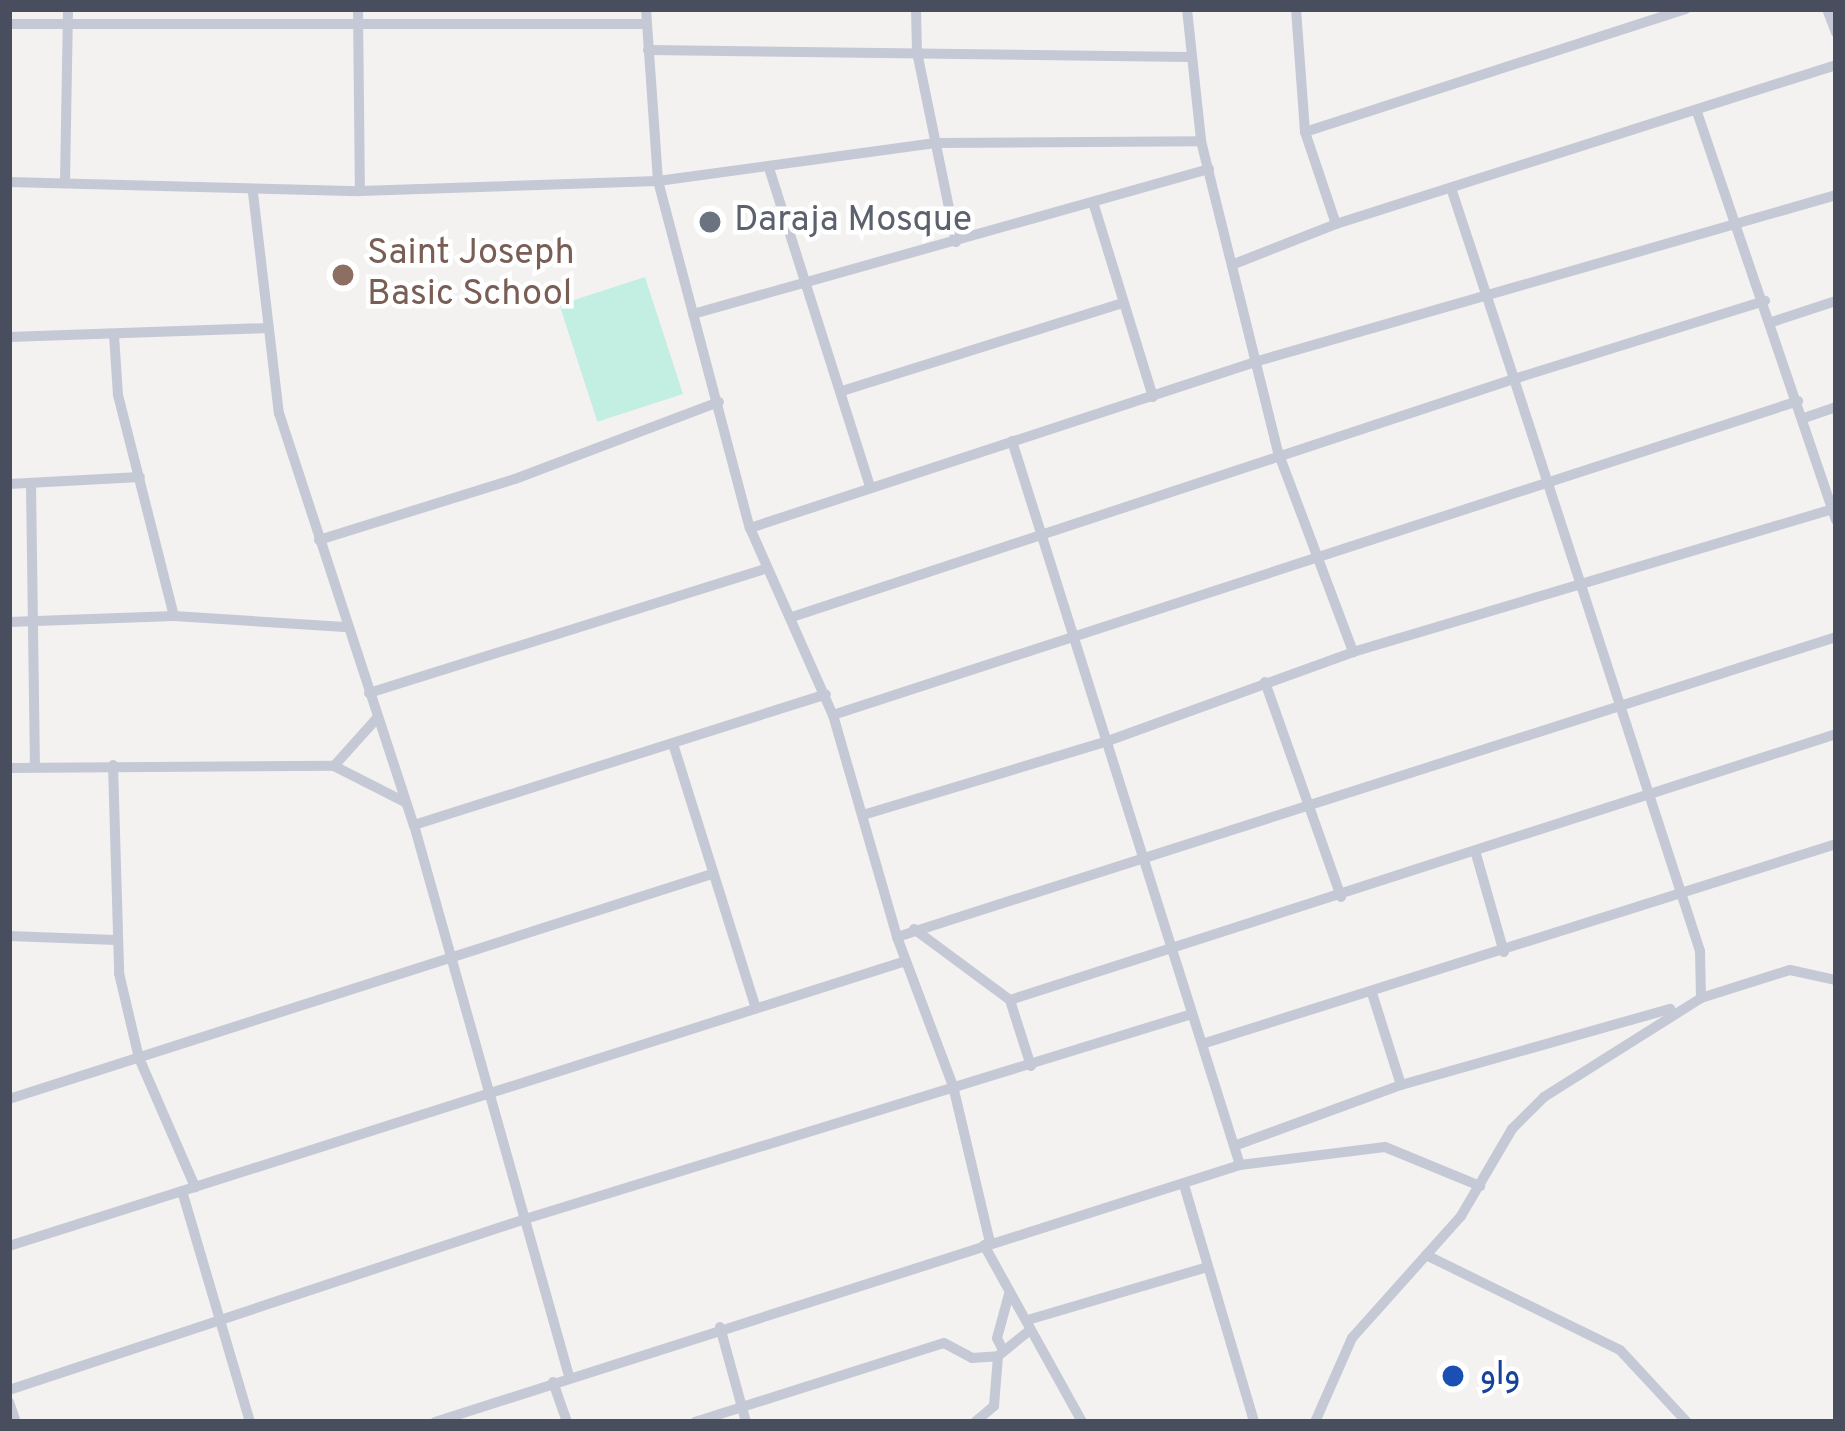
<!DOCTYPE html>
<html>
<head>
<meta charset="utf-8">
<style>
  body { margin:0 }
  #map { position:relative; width:1845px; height:1431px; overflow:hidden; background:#f3f2f1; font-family:Overpass,Vazirmatn,sans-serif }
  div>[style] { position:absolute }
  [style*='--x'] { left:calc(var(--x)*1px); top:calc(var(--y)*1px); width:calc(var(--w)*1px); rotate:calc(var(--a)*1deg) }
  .green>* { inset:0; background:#c2efe2; transform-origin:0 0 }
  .minor>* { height:10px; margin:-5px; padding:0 5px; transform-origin:5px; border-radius:5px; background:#c5c9d5 }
  .dots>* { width:33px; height:33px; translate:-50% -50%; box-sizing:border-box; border:6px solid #fff; border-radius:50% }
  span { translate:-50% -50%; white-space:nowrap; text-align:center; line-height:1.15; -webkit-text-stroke:9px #fff; paint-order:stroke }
  .worship-label { font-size:36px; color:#5b616d }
  .left { translate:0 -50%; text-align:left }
  .education-label { font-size:36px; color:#785e54 }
  .transit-label { font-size:36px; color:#164399 }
  .frame { position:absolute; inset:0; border:12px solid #494e5f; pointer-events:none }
</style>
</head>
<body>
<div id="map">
  <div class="green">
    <i style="left:645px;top:277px;width:123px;height:90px;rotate:72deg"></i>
  </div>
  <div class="minor">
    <i style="--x:358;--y:9;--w:182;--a:89.4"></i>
    <i style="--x:646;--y:9;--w:172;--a:86"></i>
    <i style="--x:658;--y:181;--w:359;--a:75.2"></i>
    <i style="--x:750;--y:528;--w:205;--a:66.1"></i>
    <i style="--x:833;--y:715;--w:231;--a:73.9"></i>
    <i style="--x:897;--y:937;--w:159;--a:69.4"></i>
    <i style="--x:953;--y:1086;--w:161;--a:76.7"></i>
    <i style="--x:916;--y:9;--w:43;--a:88.7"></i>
    <i style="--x:917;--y:52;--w:194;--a:78.4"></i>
    <i style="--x:1187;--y:9;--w:133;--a:83.9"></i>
    <i style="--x:1201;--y:141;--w:320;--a:76.1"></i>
    <i style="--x:1278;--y:452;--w:214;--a:69.4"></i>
    <i style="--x:1296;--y:9;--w:123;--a:85.8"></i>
    <i style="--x:1305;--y:132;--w:97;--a:71.4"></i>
    <i style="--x:1827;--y:9;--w:25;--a:69"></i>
    <i style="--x:9;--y:24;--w:637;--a:0"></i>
    <i style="--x:648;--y:50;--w:541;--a:0.74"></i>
    <i style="--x:1697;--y:112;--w:431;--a:71.2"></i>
    <i style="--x:1305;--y:132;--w:400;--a:-17.9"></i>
    <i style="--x:769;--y:168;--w:334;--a:72.4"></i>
    <i style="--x:9;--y:182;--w:351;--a:1.5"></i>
    <i style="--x:360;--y:191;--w:298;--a:-1.9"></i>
    <i style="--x:658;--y:181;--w:280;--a:-7.8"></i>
    <i style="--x:935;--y:143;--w:266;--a:-0.4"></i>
    <i style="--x:65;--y:182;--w:173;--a:-89"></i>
    <i style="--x:1451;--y:188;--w:201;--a:71.7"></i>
    <i style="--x:1514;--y:379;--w:263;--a:-17.3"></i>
    <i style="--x:253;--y:193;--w:222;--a:83.3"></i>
    <i style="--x:279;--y:413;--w:434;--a:71.9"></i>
    <i style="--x:414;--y:825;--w:572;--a:74.29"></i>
    <i style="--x:1093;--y:202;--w:204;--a:72.9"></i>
    <i style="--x:1234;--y:264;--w:110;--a:-21.4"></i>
    <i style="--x:1336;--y:224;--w:525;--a:-17.64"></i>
    <i style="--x:693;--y:314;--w:536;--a:-15.7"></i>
    <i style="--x:1772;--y:322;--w:67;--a:-18.2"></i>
    <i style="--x:114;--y:335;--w:60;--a:86.2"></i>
    <i style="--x:118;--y:395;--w:228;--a:75.8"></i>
    <i style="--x:9;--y:337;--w:254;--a:-2"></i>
    <i style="--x:842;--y:391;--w:294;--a:-17.4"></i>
    <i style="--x:1804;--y:418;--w:34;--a:-19"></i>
    <i style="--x:1012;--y:441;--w:759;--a:72.52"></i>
    <i style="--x:9;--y:484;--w:131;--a:-3.1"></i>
    <i style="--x:31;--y:484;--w:283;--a:89.2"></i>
    <i style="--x:750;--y:528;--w:535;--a:-18.2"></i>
    <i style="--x:1258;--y:361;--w:601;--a:-16.02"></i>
    <i style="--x:319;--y:540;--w:205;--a:-17.3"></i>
    <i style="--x:515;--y:479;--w:218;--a:-20.7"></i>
    <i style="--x:792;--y:617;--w:760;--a:-18.24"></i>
    <i style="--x:1514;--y:379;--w:601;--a:71.99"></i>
    <i style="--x:1700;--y:951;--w:47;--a:88.8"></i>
    <i style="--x:9;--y:622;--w:165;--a:-2.1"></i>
    <i style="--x:174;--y:616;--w:171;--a:3.7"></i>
    <i style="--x:1265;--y:682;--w:228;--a:70.5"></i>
    <i style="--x:369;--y:693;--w:415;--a:-17.4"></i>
    <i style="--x:833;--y:715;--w:1015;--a:-18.02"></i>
    <i style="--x:674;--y:747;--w:274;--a:72.6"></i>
    <i style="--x:113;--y:765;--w:208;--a:88.3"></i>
    <i style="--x:119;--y:973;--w:87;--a:76.8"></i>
    <i style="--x:139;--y:1058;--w:141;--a:66.5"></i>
    <i style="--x:334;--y:766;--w:64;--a:-48.1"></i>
    <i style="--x:9;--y:768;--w:325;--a:-0.4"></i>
    <i style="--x:334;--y:766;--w:80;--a:26.9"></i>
    <i style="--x:863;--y:815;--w:253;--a:-16.8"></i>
    <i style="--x:1105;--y:742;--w:264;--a:-19.9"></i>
    <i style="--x:1353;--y:652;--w:501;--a:-16.59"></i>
    <i style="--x:414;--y:825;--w:432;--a:-17.6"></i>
    <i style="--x:1476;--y:854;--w:102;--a:74.1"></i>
    <i style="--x:914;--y:929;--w:119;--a:36.5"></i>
    <i style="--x:9;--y:936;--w:107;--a:2.1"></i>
    <i style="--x:897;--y:937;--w:986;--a:-17.72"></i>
    <i style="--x:1202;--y:1044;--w:665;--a:-17.51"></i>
    <i style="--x:1031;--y:1066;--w:69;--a:-107.7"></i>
    <i style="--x:1010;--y:1000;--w:868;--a:-17.85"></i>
    <i style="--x:1401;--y:1085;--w:280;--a:-15.8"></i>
    <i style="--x:9;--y:1099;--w:738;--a:-17.75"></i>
    <i style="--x:1234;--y:1146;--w:178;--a:-20.1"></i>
    <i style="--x:1401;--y:1085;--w:96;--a:-107.5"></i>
    <i style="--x:1184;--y:1185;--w:247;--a:73.5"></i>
    <i style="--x:182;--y:1191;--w:241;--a:73.6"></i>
    <i style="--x:984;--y:1245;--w:202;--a:61"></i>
    <i style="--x:9;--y:1246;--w:941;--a:-17.63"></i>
    <i style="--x:1426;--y:1255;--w:216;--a:26.1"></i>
    <i style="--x:1620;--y:1350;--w:98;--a:47.1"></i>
    <i style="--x:1031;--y:1319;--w:184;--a:-16.4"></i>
    <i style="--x:720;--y:1327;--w:98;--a:74.7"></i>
    <i style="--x:1003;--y:1350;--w:13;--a:-117"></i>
    <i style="--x:997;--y:1338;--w:46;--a:-74.7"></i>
    <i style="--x:553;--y:1382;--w:42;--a:70.7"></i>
    <i style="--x:9;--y:1390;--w:540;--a:-18.33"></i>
    <i style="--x:522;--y:1220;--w:701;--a:-17.09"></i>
    <i style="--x:9;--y:1402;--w:21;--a:71"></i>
    <i style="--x:435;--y:1422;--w:845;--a:-17.71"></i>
    <i style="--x:1240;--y:1165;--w:146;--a:-7.1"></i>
    <i style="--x:1385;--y:1147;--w:103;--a:22.3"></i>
    <i style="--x:695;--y:1422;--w:261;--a:-17.6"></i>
    <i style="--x:944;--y:1343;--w:32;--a:28"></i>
    <i style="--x:972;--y:1358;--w:26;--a:-4"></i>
    <i style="--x:975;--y:1422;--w:25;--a:-40"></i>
    <i style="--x:994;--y:1406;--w:50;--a:-85.4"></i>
    <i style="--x:998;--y:1356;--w:41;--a:-39.1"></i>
    <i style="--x:1315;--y:1422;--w:92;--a:-66.2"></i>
    <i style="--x:1352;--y:1338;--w:164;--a:-48.2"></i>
    <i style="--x:1461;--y:1216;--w:101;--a:-59.6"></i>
    <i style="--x:1512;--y:1129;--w:45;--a:-45"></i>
    <i style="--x:1544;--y:1097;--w:186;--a:-32.2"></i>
    <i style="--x:1701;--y:998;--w:93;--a:-17.5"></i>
    <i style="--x:1790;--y:970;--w:47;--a:12.3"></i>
  </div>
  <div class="dots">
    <i style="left:710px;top:222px;background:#6b7280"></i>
    <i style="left:343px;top:275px;background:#8d6e63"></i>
    <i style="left:1453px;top:1376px;background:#1a4fb4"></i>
  </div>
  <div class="worship-label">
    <span class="left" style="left:734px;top:222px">Daraja Mosque</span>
  </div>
  <div class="education-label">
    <span class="left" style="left:367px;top:275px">Saint Joseph<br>Basic School</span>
  </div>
  <div class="transit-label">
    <span class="left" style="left:1480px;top:1376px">واو</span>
  </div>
  <div class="frame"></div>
</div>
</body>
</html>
